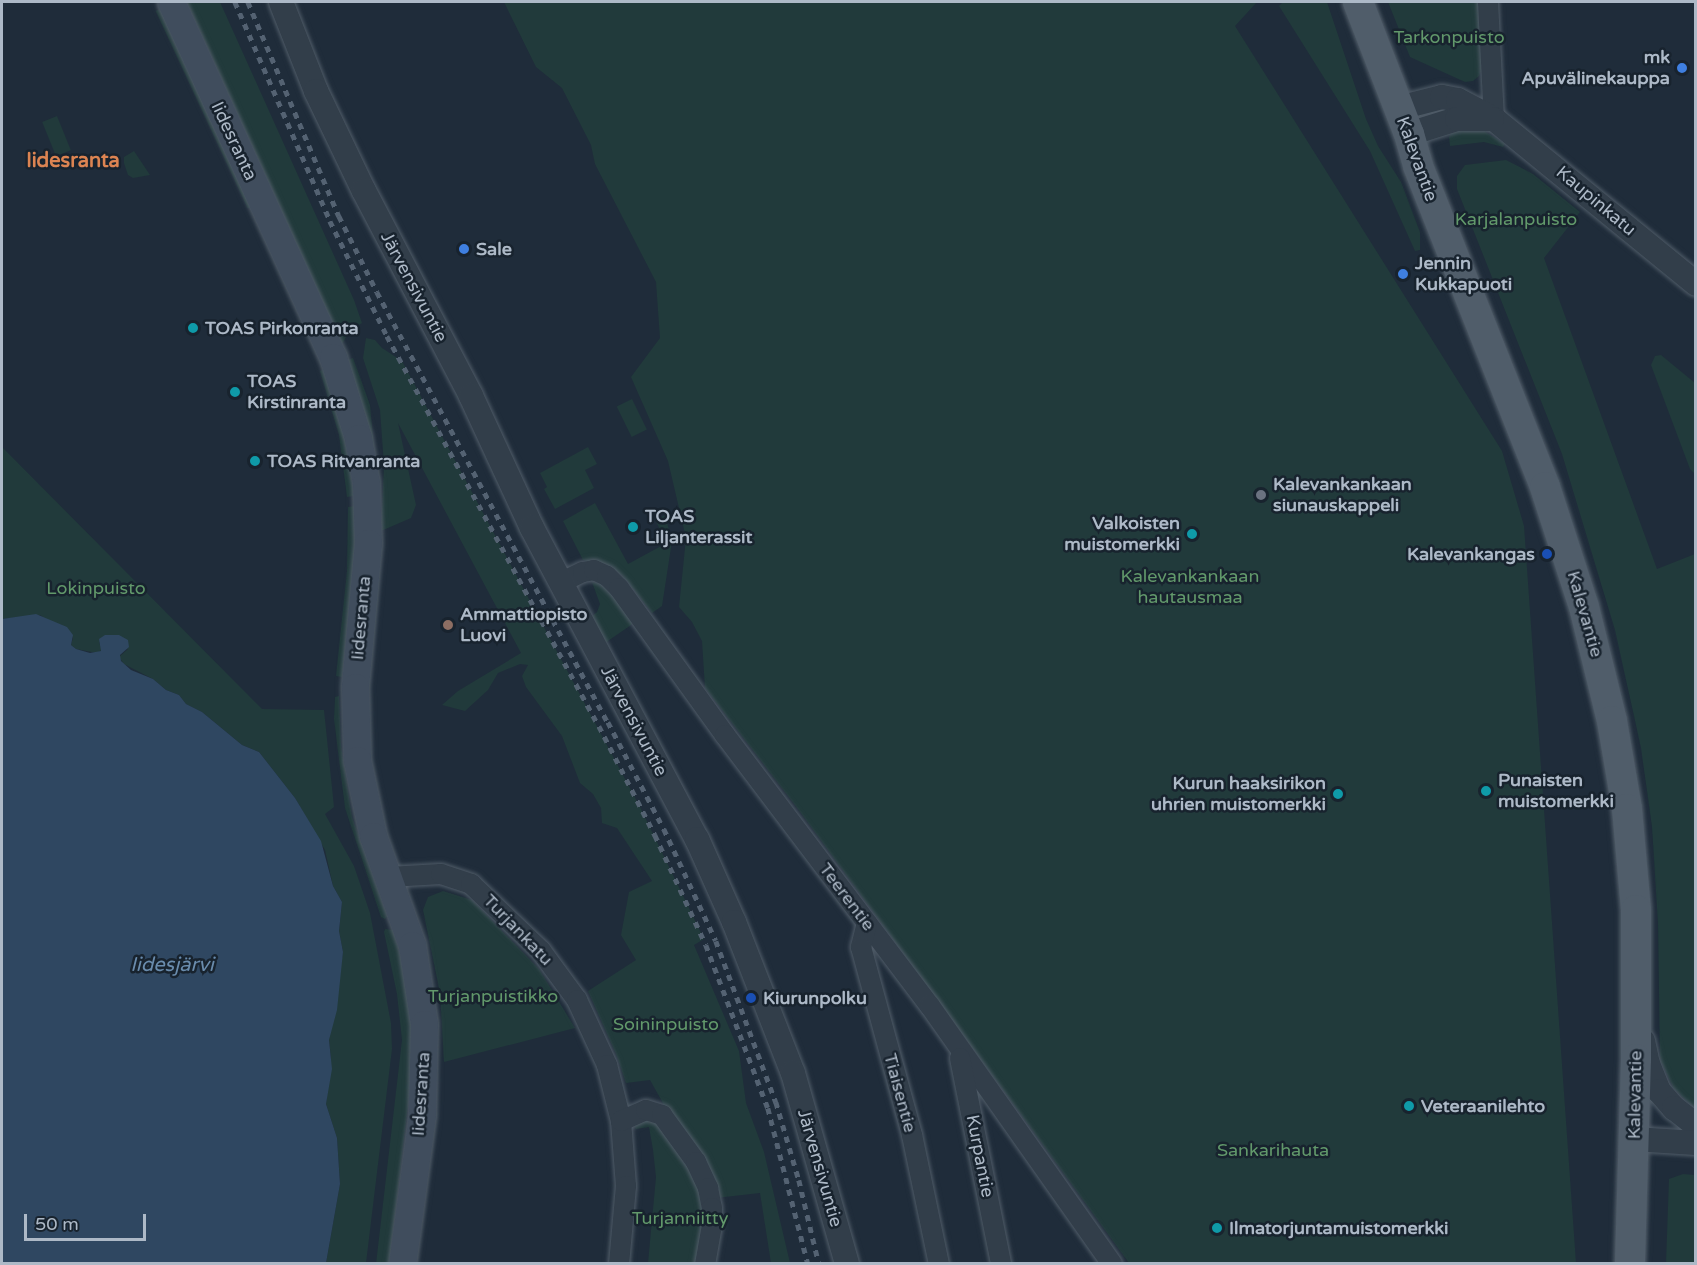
<!DOCTYPE html>
<html>
<head>
<meta charset="utf-8">
<style>
  body { margin:0 }
  #map { position:relative; width:1697px; height:1265px; overflow:hidden; background:#1f2c3a; font-family:"Varela Round",sans-serif }
  div>[style] { position:absolute }
  [style*='--x'] { left:calc(var(--x)*1px); top:calc(var(--y)*1px); width:calc(var(--w)*1px); rotate:calc(var(--a)*1deg) }
  .green>* { inset:0; background:#213a3b; transform-origin:0 0 }
  .water>* { inset:0; background:#2f4761 }
  .roads { filter:drop-shadow(0 0 2px #505c68) drop-shadow(0 0 2px #505c68) }
  .minor>* { height:20px; margin:-10px; padding:0 10px; transform-origin:10px; border-radius:10px; background:#323e4a }
  .tertiary>* { height:24px; margin:-12px; padding:0 12px; transform-origin:12px; border-radius:12px; background:#323e4a }
  .secondary>* { height:27px; margin:-13.5px; padding:0 13.5px; transform-origin:13.5px; border-radius:13.5px; background:#404d5d }
  .primary>* { height:30px; margin:-15px; padding:0 15px; transform-origin:15px; border-radius:15px; background:#505d6a }
  .rail>* { height:4.5px; margin-top:-2.25px; transform-origin:0; background:repeating-linear-gradient(90deg,#546272 0 6px,transparent 0 12px) }
  .dots>* { width:16px; height:16px; translate:-50% -50%; box-sizing:border-box; border:3px solid #18232e; border-radius:50% }
  span { translate:-50% -50%; white-space:nowrap; text-align:center; line-height:1.15; -webkit-text-stroke:5px #18232e; paint-order:stroke }
  .park-label { font-size:18px; color:#62996b }
  .poi-label { font-size:18px; color:#adb9c7; font-weight:700 }
  .right { translate:-100% -50%; text-align:right }
  .left { translate:0 -50%; text-align:left }
  .street-label { font-size:18px; color:#adb9c7 }
  .neighbourhood-label { font-size:20px; color:#dc8452; font-weight:700 }
  .water-label { font-size:20px; color:#6a8cad; font-style:italic }
  .frame { position:absolute; inset:0; border:3px solid #adb9c7; pointer-events:none }
  .scale { position:absolute; left:24px; top:1214px; width:122px; height:27px; box-sizing:border-box; border:3px solid #adb9c7; border-top:0; padding-left:8px; font-size:18px; line-height:21px; white-space:nowrap; color:#adb9c7; -webkit-text-stroke:4px #18232e; paint-order:stroke }
</style>
</head>
<body>
<div id="map">
  <div class="green">
    <i style="clip-path:polygon(187px 2px,220px 2px,354px 300px,362px 323px,349px 332px,342px 344px)"></i>
    <i style="clip-path:polygon(504px 2px,1257px 2px,1235px 26px,1502px 451px,1524px 526px,1576px 1263px,1129px 1263px,798px 809px,705px 688px,702px 641px,692px 622px,679px 607px,686px 538px,668px 461px,631px 377px,660px 338px,656px 282px,595px 164px,591px 145px,562px 88px,536px 67px)"></i>
    <i style="clip-path:polygon(1283px 2px,1327px 2px,1366px 119px,1378px 146px,1401px 182px,1420px 232px,1420px 250px,1415px 251px,1370px 151px,1279px 6px)"></i>
    <i style="clip-path:polygon(1388px 2px,1481px 2px,1486px 67px,1481px 70px,1479px 76px,1473px 81px,1465px 82px,1410px 57px)"></i>
    <i style="left:162px;top:8px;width:218px;height:7px;rotate:65deg"></i>
    <i style="left:57px;top:116px;width:37px;height:16px;rotate:68deg"></i>
    <i style="clip-path:polygon(1455px 127px,1479px 128px,1505px 144px,1503px 147px,1484px 142px,1450px 146px,1449px 137px)"></i>
    <i style="clip-path:polygon(134px 151px,150px 175px,133px 178px,128px 175px,124px 163px,124px 157px)"></i>
    <i style="clip-path:polygon(1506px 160px,1533px 174px,1580px 212px,1544px 258px,1657px 569px,1695px 554px,1695px 1109px,1674px 1089px,1660px 1060px,1658px 923px,1652px 827px,1641px 748px,1615px 630px,1562px 454px,1457px 189px,1457px 176px,1465px 165px)"></i>
    <i style="clip-path:polygon(366px 338px,375px 340px,382px 348px,402px 361px,640px 807px,704px 939px,694px 945px,739px 1051px,746px 1103px,764px 1152px,790px 1263px,771px 1263px,760px 1193px,716px 1198px,650px 1080px,626px 1083px,616px 1054px,588px 991px,636px 960px,621px 935px,629px 892px,652px 881px,617px 828px,602px 823px,601px 808px,593px 794px,580px 783px,562px 736px,526px 687px,522px 676px,528px 665px,520px 664px,498px 673px,488px 690px,465px 711px,442px 705px,458px 691px,521px 653px,398px 423px,416px 505px,411px 518px,381px 531px,384px 465px,380px 410px,363px 358px)"></i>
    <i style="clip-path:polygon(1661px 355px,1695px 383px,1695px 474px,1690px 469px,1651px 365px,1655px 356px)"></i>
    <i style="clip-path:polygon(353px 358px,370px 405px,377px 478px,344px 361px)"></i>
    <i style="clip-path:polygon(326px 369px,339px 407px,354px 496px,347px 497px,339px 435px,320px 371px)"></i>
    <i style="left:632px;top:399px;width:34px;height:17px;rotate:64deg"></i>
    <i style="clip-path:polygon(2px 447px,262px 709px,324px 710px,334px 807px,325px 814px,354px 866px,370px 913px,391px 1023px,392px 1049px,366px 1263px,326px 1263px,340px 1184px,337px 1138px,326px 1104px,331px 1058px,329px 1040px,343px 952px,339px 931px,342px 902px,333px 886px,325px 850px,295px 798px,259px 752px,242px 745px,202px 712px,186px 704px,179px 695px,166px 690px,153px 679px,124px 664px,119px 657px,128px 649px,99px 642px,102px 650px,97px 653px,76px 649px,71px 645px,73px 638px,62px 625px,52px 623px,40px 615px,2px 619px)"></i>
    <i style="clip-path:polygon(588px 447px,597px 464px,585px 470px,594px 488px,555px 509px,544px 489px,547px 487px,540px 473px)"></i>
    <i style="clip-path:polygon(595px 503px,628px 564px,663px 545px,658px 535px,662px 533px,655px 520px,665px 515px,672px 541px,662px 606px,652px 613px,622px 575px,605px 564px,583px 560px,563px 521px)"></i>
    <i style="clip-path:polygon(355px 506px,355px 546px,342px 677px,336px 676px,347px 571px,348px 507px)"></i>
    <i style="clip-path:polygon(592px 582px,603px 584px,634px 623px,602px 645px,589px 619px,597px 612px,600px 604px)"></i>
    <i style="clip-path:polygon(339px 696px,341px 746px,352px 817px,387px 916px,385px 919px,381px 917px,345px 808px,334px 719px,335px 697px)"></i>
    <i style="clip-path:polygon(443px 891px,472px 900px,539px 969px,575px 1028px,444px 1062px,440px 993px,423px 910px,428px 897px)"></i>
    <i style="clip-path:polygon(385px 929px,393px 930px,400px 955px,412px 1027px,411px 1081px,389px 1263px,376px 1264px,402px 1040px,397px 994px,384px 932px)"></i>
    <i style="clip-path:polygon(652px 1119px,659px 1122px,704px 1189px,701px 1263px,648px 1263px,656px 1177px,653px 1150px,649px 1127px,636px 1129px,634px 1123px)"></i>
    <i style="clip-path:polygon(1683px 1174px,1695px 1175px,1695px 1263px,1666px 1263px,1669px 1179px)"></i>
  </div>
  <div class="water">
    <i style="clip-path:polygon(36px 614px,67px 627px,73px 635px,71px 645px,76px 649px,90px 653px,101px 651px,99px 639px,105px 635px,119px 635px,128px 640px,129px 647px,120px 655px,121px 661px,131px 670px,153px 679px,166px 690px,179px 695px,186px 704px,202px 712px,242px 745px,259px 752px,295px 798px,321px 841px,333px 886px,342px 902px,339px 931px,343px 952px,337px 1010px,329px 1040px,332px 1069px,326px 1104px,337px 1138px,340px 1184px,326px 1263px,2px 1263px,2px 619px)"></i>
  </div>
  <div class="roads">
    <div class="minor">
      <i style="--x:1488;--y:2;--w:117;--a:87.1"></i>
      <i style="--x:560;--y:583;--w:25;--a:-26"></i>
      <i style="--x:583;--y:572;--w:11;--a:-10"></i>
      <i style="--x:594;--y:570;--w:14;--a:25"></i>
      <i style="--x:607;--y:576;--w:17;--a:45"></i>
      <i style="--x:619;--y:588;--w:181;--a:54.2"></i>
      <i style="--x:725;--y:735;--w:340;--a:52.9"></i>
      <i style="--x:930;--y:1006;--w:316;--a:54.8"></i>
      <i style="--x:389;--y:877;--w:52;--a:-3.3"></i>
      <i style="--x:441;--y:874;--w:32;--a:18"></i>
      <i style="--x:471;--y:884;--w:97;--a:43.7"></i>
      <i style="--x:541;--y:951;--w:61;--a:53.7"></i>
      <i style="--x:577;--y:1000;--w:72;--a:65.2"></i>
      <i style="--x:607;--y:1065;--w:58;--a:76"></i>
      <i style="--x:621;--y:1121;--w:65;--a:85.6"></i>
      <i style="--x:626;--y:1186;--w:78;--a:95.1"></i>
      <i style="--x:867;--y:923;--w:25;--a:104"></i>
      <i style="--x:861;--y:947;--w:195;--a:74.8"></i>
      <i style="--x:912;--y:1135;--w:132;--a:78.2"></i>
      <i style="--x:960;--y:1058;--w:210;--a:78.7"></i>
      <i style="--x:621;--y:1121;--w:27;--a:-24"></i>
      <i style="--x:646;--y:1110;--w:17;--a:17"></i>
      <i style="--x:662;--y:1115;--w:58;--a:54.1"></i>
      <i style="--x:696;--y:1162;--w:29;--a:65"></i>
      <i style="--x:708;--y:1188;--w:20;--a:79"></i>
      <i style="--x:712;--y:1208;--w:17;--a:90"></i>
      <i style="--x:712;--y:1225;--w:40;--a:100"></i>
    </div>
    <div class="tertiary">
      <i style="--x:281;--y:2;--w:96;--a:68.5"></i>
      <i style="--x:316;--y:91;--w:111;--a:64.4"></i>
      <i style="--x:364;--y:191;--w:231;--a:62.4"></i>
      <i style="--x:471;--y:396;--w:145;--a:65.2"></i>
      <i style="--x:532;--y:528;--w:352;--a:62.1"></i>
      <i style="--x:697;--y:839;--w:91;--a:66"></i>
      <i style="--x:734;--y:922;--w:162;--a:68.7"></i>
      <i style="--x:793;--y:1073;--w:198;--a:74.2"></i>
      <i style="--x:1399;--y:108;--w:44;--a:-14.3"></i>
      <i style="--x:1442;--y:97;--w:16;--a:11"></i>
      <i style="--x:1458;--y:100;--w:41;--a:27.8"></i>
      <i style="--x:1494;--y:119;--w:261;--a:39.2"></i>
      <i style="--x:1409;--y:134;--w:50;--a:-17.4"></i>
      <i style="--x:1457;--y:119;--w:35;--a:0"></i>
      <i style="--x:1643;--y:1041;--w:24;--a:78"></i>
      <i style="--x:1648;--y:1064;--w:29;--a:68"></i>
      <i style="--x:1659;--y:1091;--w:23;--a:49"></i>
      <i style="--x:1674;--y:1108;--w:28;--a:38"></i>
      <i style="--x:1634;--y:1139;--w:62;--a:3.7"></i>
    </div>
    <div class="secondary">
      <i style="--x:171;--y:2;--w:390;--a:65.5"></i>
      <i style="--x:333;--y:357;--w:85;--a:72.8"></i>
      <i style="--x:358;--y:438;--w:46;--a:79.9"></i>
      <i style="--x:366;--y:483;--w:60;--a:88.1"></i>
      <i style="--x:368;--y:543;--w:145;--a:95.2"></i>
      <i style="--x:355;--y:687;--w:73;--a:88.4"></i>
      <i style="--x:357;--y:760;--w:78;--a:78.1"></i>
      <i style="--x:373;--y:836;--w:116;--a:70.3"></i>
      <i style="--x:412;--y:945;--w:80;--a:81.4"></i>
      <i style="--x:424;--y:1024;--w:91;--a:91.3"></i>
      <i style="--x:422;--y:1115;--w:150;--a:97.6"></i>
    </div>
    <div class="primary">
      <i style="--x:1358;--y:2;--w:142;--a:68.9"></i>
      <i style="--x:1409;--y:134;--w:33;--a:74"></i>
      <i style="--x:1418;--y:166;--w:345;--a:68.4"></i>
      <i style="--x:1545;--y:487;--w:126;--a:72"></i>
      <i style="--x:1584;--y:607;--w:117;--a:76.2"></i>
      <i style="--x:1612;--y:721;--w:89;--a:80.3"></i>
      <i style="--x:1627;--y:809;--w:101;--a:84.9"></i>
      <i style="--x:1636;--y:910;--w:149;--a:90"></i>
      <i style="--x:1636;--y:1059;--w:205;--a:91.7"></i>
    </div>
  </div>
  <div class="rail">
    <i style="--x:235;--y:2;--w:239;--a:66.5"></i>
    <i style="--x:330;--y:221;--w:128;--a:63.6"></i>
    <i style="--x:387;--y:336;--w:444;--a:61.5"></i>
    <i style="--x:599;--y:726;--w:123;--a:62.8"></i>
    <i style="--x:655;--y:835;--w:121;--a:65.1"></i>
    <i style="--x:706;--y:945;--w:174;--a:69.2"></i>
    <i style="--x:768;--y:1108;--w:161;--a:75.6"></i>
    <i style="--x:248;--y:2;--w:233;--a:67"></i>
    <i style="--x:339;--y:216;--w:85;--a:63.4"></i>
    <i style="--x:377;--y:292;--w:488;--a:61.8"></i>
    <i style="--x:608;--y:722;--w:121;--a:62.4"></i>
    <i style="--x:664;--y:829;--w:123;--a:65.1"></i>
    <i style="--x:716;--y:941;--w:172;--a:69.6"></i>
    <i style="--x:776;--y:1102;--w:81;--a:73.6"></i>
    <i style="--x:799;--y:1180;--w:86;--a:76.6"></i>
  </div>
  <div class="dots">
    <i style="left:1682px;top:68px;background:#3f7fe0"></i>
    <i style="left:464px;top:249px;background:#3f7fe0"></i>
    <i style="left:1403px;top:274px;background:#3f7fe0"></i>
    <i style="left:193px;top:328px;background:#0f9aa8"></i>
    <i style="left:235px;top:392px;background:#0f9aa8"></i>
    <i style="left:255px;top:461px;background:#0f9aa8"></i>
    <i style="left:1261px;top:495px;background:#6b7280"></i>
    <i style="left:633px;top:527px;background:#0f9aa8"></i>
    <i style="left:1192px;top:534px;background:#0f9aa8"></i>
    <i style="left:1547px;top:554px;background:#1a4fb4"></i>
    <i style="left:448px;top:625px;background:#8d6e63"></i>
    <i style="left:1486px;top:791px;background:#0f9aa8"></i>
    <i style="left:1338px;top:794px;background:#0f9aa8"></i>
    <i style="left:751px;top:998px;background:#1a4fb4"></i>
    <i style="left:1409px;top:1106px;background:#0f9aa8"></i>
    <i style="left:1217px;top:1228px;background:#0f9aa8"></i>
  </div>
  <div class="park-label">
    <span style="left:1449px;top:37px">Tarkonpuisto</span>
    <span style="left:1516px;top:219px">Karjalanpuisto</span>
    <span style="left:1190px;top:587px">Kalevankankaan<br>hautausmaa</span>
    <span style="left:96px;top:588px">Lokinpuisto</span>
    <span style="left:493px;top:996px">Turjanpuistikko</span>
    <span style="left:666px;top:1024px">Soininpuisto</span>
    <span style="left:1273px;top:1150px">Sankarihauta</span>
    <span style="left:680px;top:1218px">Turjanniitty</span>
  </div>
  <div class="poi-label">
    <span class="right" style="left:1670px;top:68px">mk<br>Apuvälinekauppa</span>
    <span class="left" style="left:476px;top:249px">Sale</span>
    <span class="left" style="left:1415px;top:274px">Jennin<br>Kukkapuoti</span>
    <span class="left" style="left:205px;top:328px">TOAS Pirkonranta</span>
    <span class="left" style="left:247px;top:392px">TOAS<br>Kirstinranta</span>
    <span class="left" style="left:267px;top:461px">TOAS Ritvanranta</span>
    <span class="left" style="left:1273px;top:495px">Kalevankankaan<br>siunauskappeli</span>
    <span class="left" style="left:645px;top:527px">TOAS<br>Liljanterassit</span>
    <span class="right" style="left:1180px;top:534px">Valkoisten<br>muistomerkki</span>
    <span class="right" style="left:1535px;top:554px">Kalevankangas</span>
    <span class="left" style="left:460px;top:625px">Ammattiopisto<br>Luovi</span>
    <span class="left" style="left:1498px;top:791px">Punaisten<br>muistomerkki</span>
    <span class="right" style="left:1326px;top:794px">Kurun haaksirikon<br>uhrien muistomerkki</span>
    <span class="left" style="left:763px;top:998px">Kiurunpolku</span>
    <span class="left" style="left:1421px;top:1106px">Veteraanilehto</span>
    <span class="left" style="left:1229px;top:1228px">Ilmatorjuntamuistomerkki</span>
  </div>
  <div class="street-label">
    <span style="left:234px;top:141px;rotate:65deg">Iidesranta</span>
    <span style="left:1417px;top:159px;rotate:70deg">Kalevantie</span>
    <span style="left:1596px;top:201px;rotate:40deg">Kaupinkatu</span>
    <span style="left:414px;top:287px;rotate:62deg">Järvensivuntie</span>
    <span style="left:1585px;top:614px;rotate:74deg">Kalevantie</span>
    <span style="left:361px;top:618px;rotate:-85deg">Iidesranta</span>
    <span style="left:634px;top:721px;rotate:62deg">Järvensivuntie</span>
    <span style="left:847px;top:897px;rotate:53deg">Teerentie</span>
    <span style="left:518px;top:930px;rotate:46deg">Turjankatu</span>
    <span style="left:900px;top:1093px;rotate:75deg">Tiaisentie</span>
    <span style="left:421px;top:1094px;rotate:-86deg">Iidesranta</span>
    <span style="left:1635px;top:1095px;rotate:-89deg">Kalevantie</span>
    <span style="left:980px;top:1156px;rotate:79deg">Kurpantie</span>
    <span style="left:820px;top:1168px;rotate:74deg">Järvensivuntie</span>
  </div>
  <div class="neighbourhood-label">
    <span style="left:73px;top:161px">Iidesranta</span>
  </div>
  <div class="water-label">
    <span style="left:172px;top:965px">Iidesjärvi</span>
  </div>
  <div class="frame"></div>
  <div class="scale">50 m</div>
</div>
</body>
</html>
